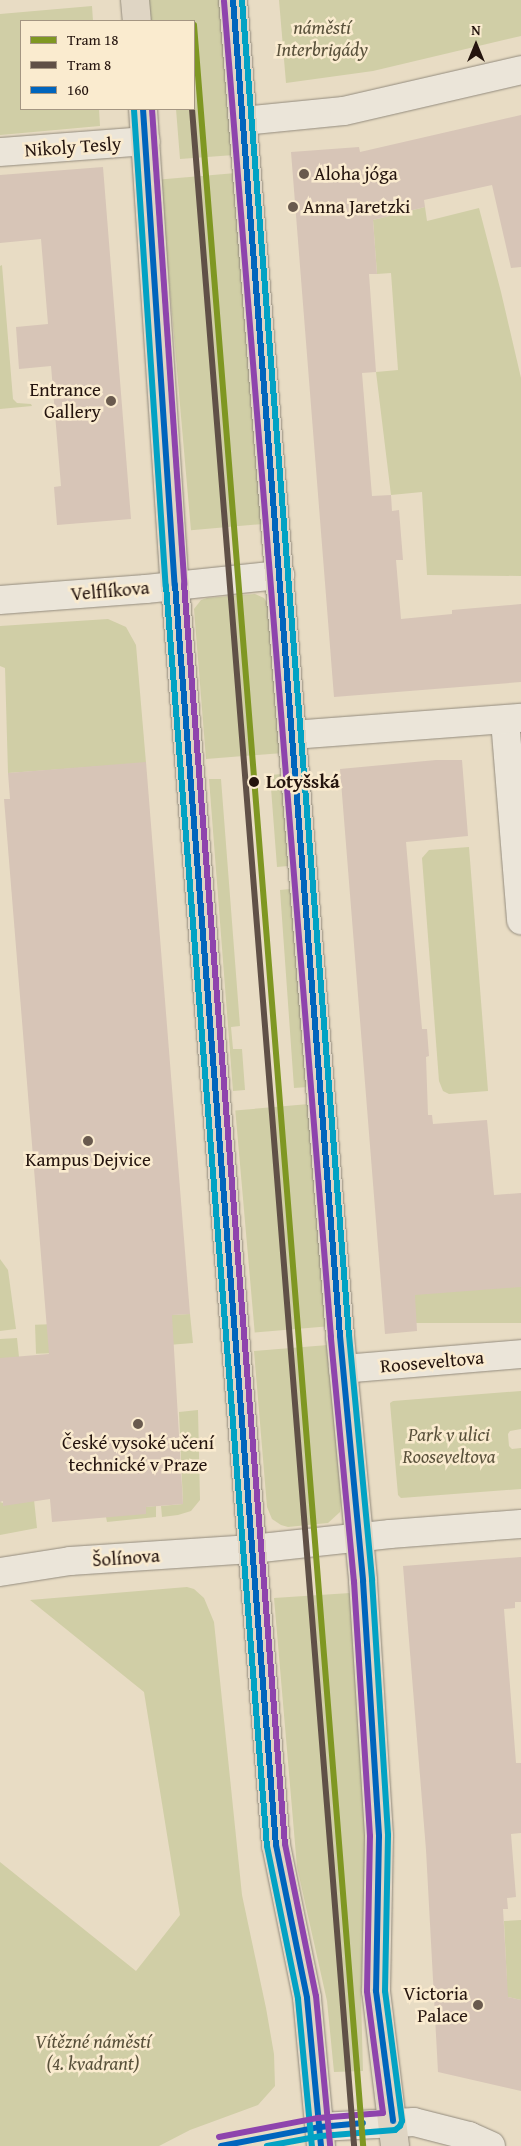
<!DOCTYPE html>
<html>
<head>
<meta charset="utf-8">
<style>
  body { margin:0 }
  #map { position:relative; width:521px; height:2146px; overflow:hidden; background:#e8dcc4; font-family:"Gentium Book Plus",serif }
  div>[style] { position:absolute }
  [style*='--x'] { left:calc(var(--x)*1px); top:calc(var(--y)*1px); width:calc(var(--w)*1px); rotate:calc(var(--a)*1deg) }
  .green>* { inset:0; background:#d0cea6; transform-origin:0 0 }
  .building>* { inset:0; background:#d7c5b7 }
  .roads { filter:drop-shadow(0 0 1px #938b7d) drop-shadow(0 0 1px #938b7d) }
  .minor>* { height:28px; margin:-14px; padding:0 14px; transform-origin:14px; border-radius:14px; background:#ebe5d9 }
  .major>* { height:28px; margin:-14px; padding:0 14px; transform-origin:14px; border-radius:14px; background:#dfd5c4 }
  .bus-1>* { height:6px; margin:-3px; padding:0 3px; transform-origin:3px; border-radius:3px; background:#0065bd }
  .bus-2>* { height:6px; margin:-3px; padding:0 3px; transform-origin:3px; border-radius:3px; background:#02a2c4 }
  .bus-3>* { height:6px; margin:-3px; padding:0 3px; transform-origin:3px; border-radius:3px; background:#8e44ad }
  .tram-1>* { height:6px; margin:-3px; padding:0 3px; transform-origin:3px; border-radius:3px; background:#7f9722 }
  .tram-2>* { height:6px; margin:-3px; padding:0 3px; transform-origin:3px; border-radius:3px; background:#605047 }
  .dots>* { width:14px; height:14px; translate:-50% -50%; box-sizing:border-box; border:2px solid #faebcf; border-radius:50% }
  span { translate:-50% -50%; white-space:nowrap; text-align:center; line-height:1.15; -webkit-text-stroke:5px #faebcf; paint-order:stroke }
  .park-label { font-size:19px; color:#59513b; font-style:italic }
  .street-label { font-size:19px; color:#24140e }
  .poi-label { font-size:19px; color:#24140e }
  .left { translate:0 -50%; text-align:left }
  .right { translate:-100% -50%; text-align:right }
  .stop-label { font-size:19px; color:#24140e; font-weight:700 }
  .legend { position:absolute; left:20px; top:20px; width:175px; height:90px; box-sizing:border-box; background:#faebcf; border:1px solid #a49582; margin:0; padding:6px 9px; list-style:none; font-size:15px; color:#24140e }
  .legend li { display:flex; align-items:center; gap:10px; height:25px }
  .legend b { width:25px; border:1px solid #a49582 }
  .north { position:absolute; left:451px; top:20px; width:50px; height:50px; -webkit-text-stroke:4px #faebcf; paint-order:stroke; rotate:0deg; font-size:14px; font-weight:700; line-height:20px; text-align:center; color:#24140e }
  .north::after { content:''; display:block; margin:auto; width:18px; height:22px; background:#24140e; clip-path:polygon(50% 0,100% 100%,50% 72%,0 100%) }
</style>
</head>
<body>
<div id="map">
  <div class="green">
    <i style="clip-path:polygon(148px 0,222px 0,234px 155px,180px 159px,176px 109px,194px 109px,194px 21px,148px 21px)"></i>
    <i style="clip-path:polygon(279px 0,521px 0,521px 36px,373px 71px,286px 83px)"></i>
    <i style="clip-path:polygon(92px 6px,93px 21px,21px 21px,21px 109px,99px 109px,100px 126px,0 135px,0 14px)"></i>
    <i style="left:236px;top:173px;width:352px;height:76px;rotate:85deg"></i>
    <i style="clip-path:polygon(425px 207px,427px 221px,479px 208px,501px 292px,521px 378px,521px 576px,427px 575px,422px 492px,391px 495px,376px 372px,398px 370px,391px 273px,377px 274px,373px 220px)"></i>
    <i style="clip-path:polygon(2px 265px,13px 399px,17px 403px,31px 404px,32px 406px,0 409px,0 266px)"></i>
    <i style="clip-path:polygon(255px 594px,264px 598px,269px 606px,283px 753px,206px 759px,194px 609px,201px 600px,207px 598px)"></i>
    <i style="clip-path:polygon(108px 619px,126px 627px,136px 645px,146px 763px,8px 773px,5px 668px,0 666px,0 626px)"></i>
    <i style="clip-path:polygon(283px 774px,308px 1087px,294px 1088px,280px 890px,290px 889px,288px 866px,277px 867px,270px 775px)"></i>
    <i style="clip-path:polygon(209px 779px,221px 779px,240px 1026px,231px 1027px,233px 1049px,242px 1049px,245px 1090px,233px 1091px)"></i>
    <i style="clip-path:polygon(469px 847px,488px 1091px,449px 1094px,443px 1091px,439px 1081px,422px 858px,429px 850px)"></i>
    <i style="left:309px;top:1104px;width:223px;height:74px;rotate:85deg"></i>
    <i style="clip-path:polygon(0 1259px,8px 1270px,16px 1329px,0 1331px)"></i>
    <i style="left:521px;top:1287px;width:36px;height:107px;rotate:90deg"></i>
    <i style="clip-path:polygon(190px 1314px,193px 1343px,156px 1346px,169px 1315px)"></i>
    <i style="left:84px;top:1323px;width:29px;height:49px;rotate:88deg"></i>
    <i style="clip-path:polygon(17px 1338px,37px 1528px,0 1535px,0 1502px,6px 1504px,0 1405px,0 1339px)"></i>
    <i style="clip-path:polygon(328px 1345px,341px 1502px,340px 1512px,328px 1523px,288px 1527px,281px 1525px,272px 1519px,267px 1507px,254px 1351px)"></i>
    <i style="clip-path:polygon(521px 1391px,521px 1429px,510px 1431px,508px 1434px,509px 1446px,512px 1449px,521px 1448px,521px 1489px,401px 1498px,398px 1495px,390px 1403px,393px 1401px)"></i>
    <i style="clip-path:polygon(198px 1410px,200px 1500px,191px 1511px,178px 1515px,162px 1517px,161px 1506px,183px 1504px,179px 1412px)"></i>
    <i style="clip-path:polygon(156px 1506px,156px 1517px,107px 1522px,106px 1517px,146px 1511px,146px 1507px)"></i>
    <i style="clip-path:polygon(187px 1587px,194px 1589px,204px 1598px,214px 1622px,242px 1895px,266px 2008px,274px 2054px,275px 2086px,258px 2105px,190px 2130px,159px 2146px,0 2146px,0 1862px,136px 1971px,180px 1915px,144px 1692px,30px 1600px)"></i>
    <i style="clip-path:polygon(350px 1593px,366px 1825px,361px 1997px,363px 2071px,334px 2072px,327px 2001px,297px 1867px,274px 1598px)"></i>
    <i style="clip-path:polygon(521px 1920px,521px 2000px,494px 1994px,507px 1984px,504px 1921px)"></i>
  </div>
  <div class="building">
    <i style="clip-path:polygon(521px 115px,521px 267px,511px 268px,492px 185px,424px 200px,425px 207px,373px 220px,377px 274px,369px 274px,376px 372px,362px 373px,372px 496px,391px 495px,392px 511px,399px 510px,403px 560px,396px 560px,401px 619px,452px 614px,452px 610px,521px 604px,521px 682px,334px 697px,291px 152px,359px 147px,360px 152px)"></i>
    <i style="clip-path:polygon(103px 167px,131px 519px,57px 525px,54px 487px,61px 486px,51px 366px,19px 369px,16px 327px,48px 324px,41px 239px,0 243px,0 175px)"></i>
    <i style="clip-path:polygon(436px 760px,462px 760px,468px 836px,406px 842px,422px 1029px,427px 1029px,428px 1043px,429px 1056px,426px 1057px,428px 1115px,432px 1115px,433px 1124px,487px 1120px,494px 1195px,521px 1193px,521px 1287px,415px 1295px,417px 1331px,385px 1334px,340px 769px)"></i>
    <i style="clip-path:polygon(146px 762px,190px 1314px,172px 1315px,183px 1504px,146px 1507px,146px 1514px,52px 1522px,50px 1499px,3px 1506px,3px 1501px,0 1502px,0 1358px,49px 1354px,4px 799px,10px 799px,8px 773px)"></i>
    <i style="clip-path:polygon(521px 1557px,521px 1602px,515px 1602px,515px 1608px,504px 1609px,516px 1763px,521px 1763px,521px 1833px,511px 1834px,516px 1897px,507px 1898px,508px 1909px,503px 1909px,508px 1997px,521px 2000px,521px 2091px,438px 2072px,426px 1850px,403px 1566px)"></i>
  </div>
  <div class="roads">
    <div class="minor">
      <i style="--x:243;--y:121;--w:101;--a:-5.7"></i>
      <i style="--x:344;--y:111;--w:182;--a:-13"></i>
      <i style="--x:0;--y:152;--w:146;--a:-4.3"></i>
      <i style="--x:0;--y:600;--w:146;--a:-4.3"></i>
      <i style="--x:146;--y:589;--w:135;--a:-6"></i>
      <i style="--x:505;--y:720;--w:201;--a:85.4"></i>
      <i style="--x:293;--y:735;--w:229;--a:-4.3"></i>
      <i style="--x:343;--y:1369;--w:179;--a:-4.8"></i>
      <i style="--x:0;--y:1572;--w:71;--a:-8.9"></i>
      <i style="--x:70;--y:1561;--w:182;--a:-3.8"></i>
      <i style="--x:252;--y:1549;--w:139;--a:-6.2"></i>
      <i style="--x:390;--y:1534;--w:131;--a:-4.4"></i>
      <i style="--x:320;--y:2127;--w:94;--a:-3"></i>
      <i style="--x:414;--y:2122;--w:57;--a:14.3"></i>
      <i style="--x:469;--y:2136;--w:24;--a:24"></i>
    </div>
    <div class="major">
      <i style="--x:135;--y:0;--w:21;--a:85"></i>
      <i style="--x:233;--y:0;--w:1340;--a:85.42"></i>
      <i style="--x:340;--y:1336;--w:246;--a:84.6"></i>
      <i style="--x:363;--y:1581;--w:256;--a:86.4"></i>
      <i style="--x:379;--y:1836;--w:155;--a:91.1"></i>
      <i style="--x:376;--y:1991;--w:156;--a:83"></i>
      <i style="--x:143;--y:109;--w:477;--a:86.2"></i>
      <i style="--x:175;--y:585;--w:1264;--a:85.42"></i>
      <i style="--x:276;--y:1845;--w:156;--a:78.5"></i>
      <i style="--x:307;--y:1998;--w:149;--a:84.6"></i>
    </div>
  </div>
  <div class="bus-1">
    <i style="--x:233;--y:0;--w:1340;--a:85.42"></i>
    <i style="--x:340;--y:1336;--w:246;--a:84.6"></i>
    <i style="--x:363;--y:1581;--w:256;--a:86.4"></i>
    <i style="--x:379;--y:1836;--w:155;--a:91.1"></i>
    <i style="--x:376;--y:1991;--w:131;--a:82.5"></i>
    <i style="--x:143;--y:109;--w:477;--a:86.2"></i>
    <i style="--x:175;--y:585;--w:1264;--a:85.42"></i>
    <i style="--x:276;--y:1845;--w:156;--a:78.5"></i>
    <i style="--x:307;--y:1998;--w:149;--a:84.6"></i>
    <i style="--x:221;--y:2146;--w:101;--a:-10.9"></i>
    <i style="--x:320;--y:2127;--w:43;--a:-5.3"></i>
  </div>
  <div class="bus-2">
    <i style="--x:242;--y:0;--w:1339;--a:85.42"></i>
    <i style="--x:349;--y:1335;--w:246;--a:84.6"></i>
    <i style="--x:372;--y:1580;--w:256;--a:86.4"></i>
    <i style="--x:388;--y:1835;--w:156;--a:91.1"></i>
    <i style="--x:385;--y:1991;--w:131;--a:82.5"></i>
    <i style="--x:402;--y:2121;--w:5;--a:112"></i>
    <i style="--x:400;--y:2126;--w:6;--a:141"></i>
    <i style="--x:395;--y:2130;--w:74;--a:175.4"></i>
    <i style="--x:321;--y:2136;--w:55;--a:169.5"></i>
    <i style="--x:134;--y:110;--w:477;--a:86.2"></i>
    <i style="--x:166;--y:586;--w:1264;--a:85.42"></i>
    <i style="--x:267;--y:1846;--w:156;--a:78.5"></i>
    <i style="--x:298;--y:1999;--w:148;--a:84.6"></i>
  </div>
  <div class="bus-3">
    <i style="--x:152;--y:109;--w:476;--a:86.1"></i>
    <i style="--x:184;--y:584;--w:1264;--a:85.42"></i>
    <i style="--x:285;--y:1844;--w:155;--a:78.5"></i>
    <i style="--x:316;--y:1996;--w:150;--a:84.6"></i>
    <i style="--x:219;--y:2137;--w:101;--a:-10.9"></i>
    <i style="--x:318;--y:2118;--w:65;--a:-4.4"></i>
    <i style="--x:383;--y:2113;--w:123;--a:-97.5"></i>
    <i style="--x:367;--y:1991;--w:155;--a:-88.9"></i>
    <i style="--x:370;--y:1836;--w:255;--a:-93.6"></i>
    <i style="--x:354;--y:1582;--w:246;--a:-95.4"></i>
    <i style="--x:331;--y:1337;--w:1340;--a:-94.58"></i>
  </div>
  <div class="tram-1">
    <i style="--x:194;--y:25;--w:2128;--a:85.44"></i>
  </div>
  <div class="tram-2">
    <i style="--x:192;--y:109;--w:2043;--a:85.45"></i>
  </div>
  <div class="dots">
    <i style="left:304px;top:174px;background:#695a4e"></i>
    <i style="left:293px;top:207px;background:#695a4e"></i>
    <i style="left:111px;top:401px;background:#695a4e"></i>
    <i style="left:254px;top:782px;background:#24140e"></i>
    <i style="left:88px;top:1141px;background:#695a4e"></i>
    <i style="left:138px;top:1424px;background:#695a4e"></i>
    <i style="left:478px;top:2005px;background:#695a4e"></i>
  </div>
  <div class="park-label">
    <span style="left:322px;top:39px">náměstí<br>Interbrigády</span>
    <span style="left:449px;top:1446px">Park v ulici<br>Rooseveltova</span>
    <span style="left:93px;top:2053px">Vítězné náměstí<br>(4. kvadrant)</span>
  </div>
  <div class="street-label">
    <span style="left:73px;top:147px;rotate:-4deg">Nikoly Tesly</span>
    <span style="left:110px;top:591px;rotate:-5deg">Velflíkova</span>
    <span style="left:432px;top:1362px;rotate:-5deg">Rooseveltova</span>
    <span style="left:126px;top:1558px;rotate:-4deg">Šolínova</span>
  </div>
  <div class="poi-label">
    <span class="left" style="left:314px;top:174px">Aloha jóga</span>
    <span class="left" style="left:303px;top:207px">Anna Jaretzki</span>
    <span class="right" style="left:101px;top:401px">Entrance<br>Gallery</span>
    <span style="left:88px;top:1160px">Kampus Dejvice</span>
    <span style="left:138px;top:1454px">České vysoké učení<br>technické v Praze</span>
    <span class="right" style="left:468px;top:2005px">Victoria<br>Palace</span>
  </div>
  <div class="stop-label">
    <span class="left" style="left:266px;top:782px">Lotyšská</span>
  </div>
  <ul class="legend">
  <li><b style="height:6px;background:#7f9722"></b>Tram 18</li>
  <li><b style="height:6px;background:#605047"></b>Tram 8</li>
  <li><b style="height:6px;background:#0065bd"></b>160</li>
  </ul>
  <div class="north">N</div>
</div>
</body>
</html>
